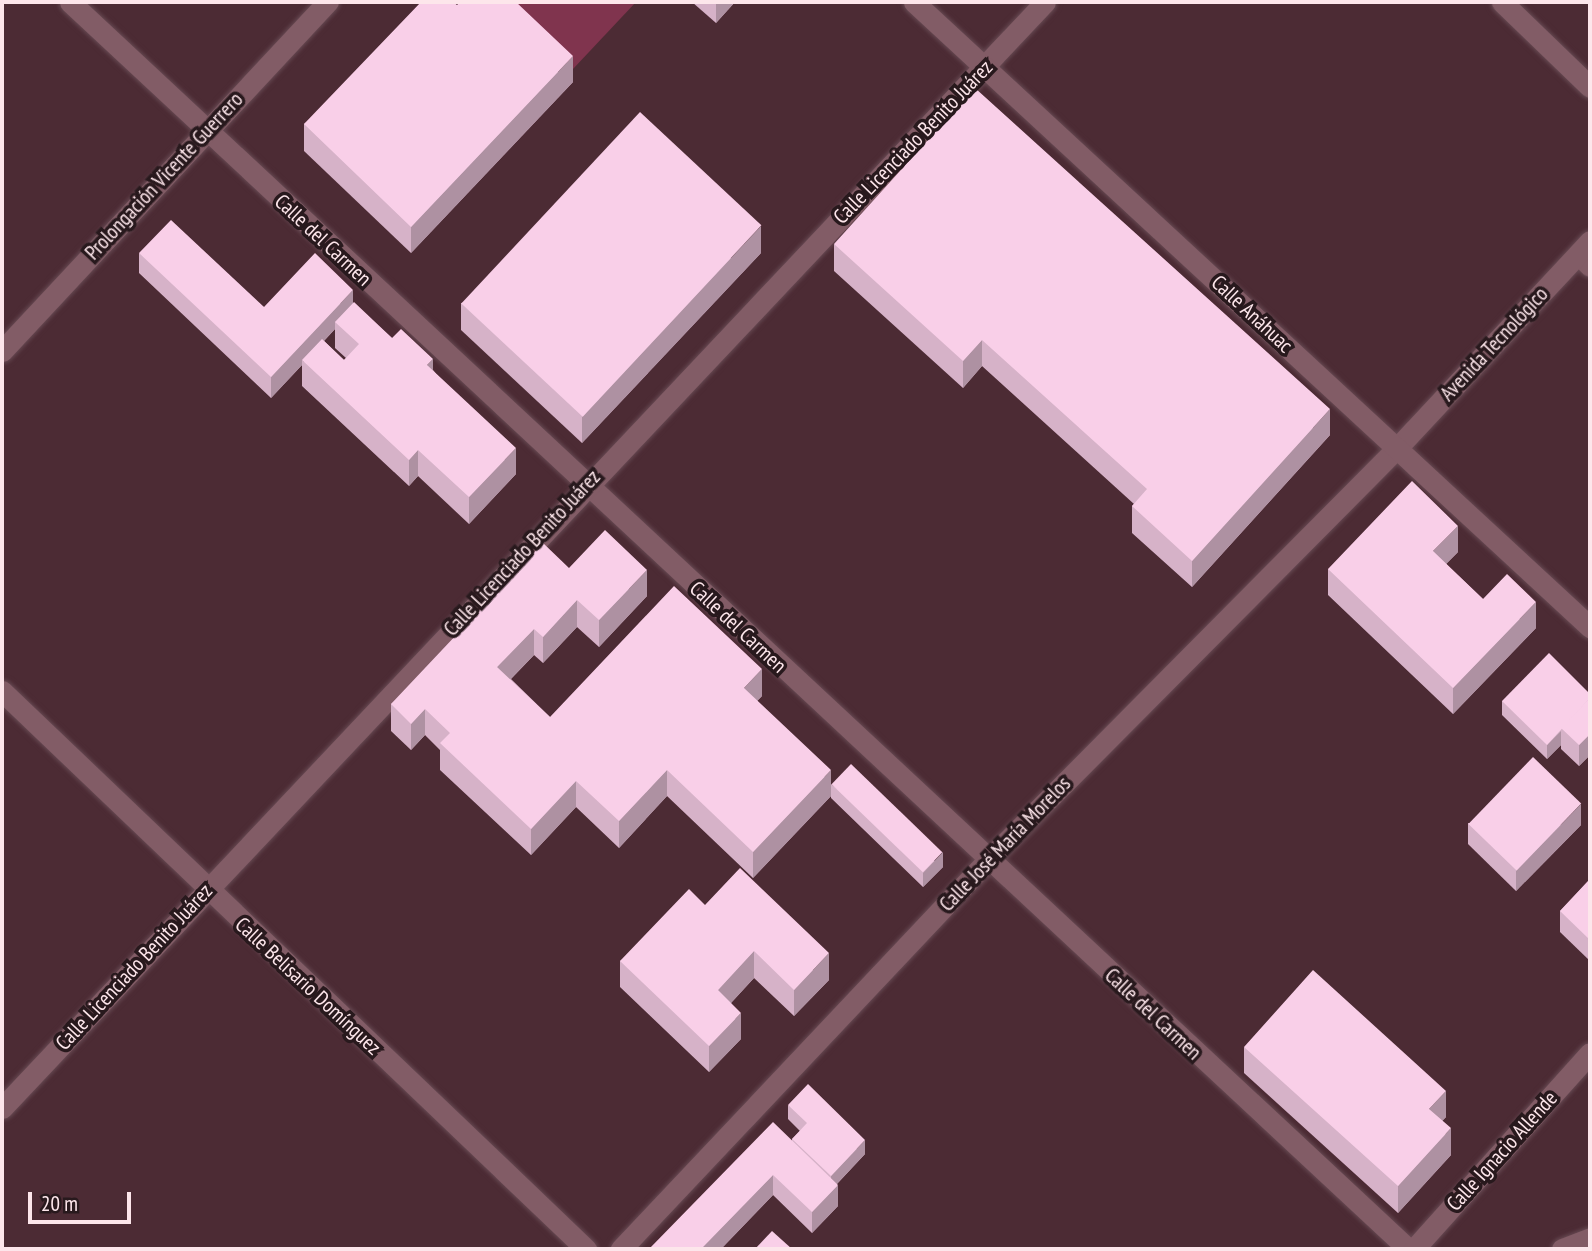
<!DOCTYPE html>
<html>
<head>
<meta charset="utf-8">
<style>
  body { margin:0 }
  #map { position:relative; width:1592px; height:1251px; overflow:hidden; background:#4c2b34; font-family:"PT Sans Narrow",sans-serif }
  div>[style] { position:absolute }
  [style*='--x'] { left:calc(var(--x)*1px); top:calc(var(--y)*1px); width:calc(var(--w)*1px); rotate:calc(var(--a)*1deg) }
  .green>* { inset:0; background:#80344e }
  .roads { filter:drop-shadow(0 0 2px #664952) drop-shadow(0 0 2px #664952) }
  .lane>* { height:18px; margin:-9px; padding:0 9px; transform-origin:9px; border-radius:9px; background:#825c66 }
  .street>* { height:21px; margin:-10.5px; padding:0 10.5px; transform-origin:10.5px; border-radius:10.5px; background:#825c66 }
  .secondary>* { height:21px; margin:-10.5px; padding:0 10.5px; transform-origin:10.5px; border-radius:10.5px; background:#825c66 }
  .wall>* { inset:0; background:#d6b2c8 }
  .shaded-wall>* { inset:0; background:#ae91a2 }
  .building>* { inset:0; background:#f9cfe8; transform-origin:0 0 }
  span { translate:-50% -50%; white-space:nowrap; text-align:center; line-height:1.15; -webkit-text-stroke:7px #28191d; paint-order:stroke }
  .street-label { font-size:21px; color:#fde6eb }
  .frame { position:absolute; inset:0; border:4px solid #fde6eb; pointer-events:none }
  .scale { position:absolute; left:28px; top:1192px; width:103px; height:32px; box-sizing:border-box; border:4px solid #fde6eb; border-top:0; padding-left:9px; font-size:21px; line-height:24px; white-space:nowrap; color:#fde6eb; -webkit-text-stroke:5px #28191d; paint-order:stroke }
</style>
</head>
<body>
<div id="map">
  <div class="green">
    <i style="clip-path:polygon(501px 2px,636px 2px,573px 69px)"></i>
  </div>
  <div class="roads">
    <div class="lane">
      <i style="--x:1577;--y:255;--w:18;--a:45"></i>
    </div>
    <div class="street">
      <i style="--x:70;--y:2;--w:1829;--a:42.98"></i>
      <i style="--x:1502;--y:2;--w:122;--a:44"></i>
      <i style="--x:2;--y:691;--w:808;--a:43.7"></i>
      <i style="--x:2;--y:1108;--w:1520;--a:-46.68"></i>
      <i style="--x:621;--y:1249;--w:533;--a:-46.67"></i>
      <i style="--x:987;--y:861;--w:582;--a:-45.21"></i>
      <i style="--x:1397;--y:448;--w:283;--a:-47"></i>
      <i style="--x:1414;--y:1249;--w:263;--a:-48.1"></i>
    </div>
    <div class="secondary">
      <i style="--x:914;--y:2;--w:921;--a:42.76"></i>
      <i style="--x:2;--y:351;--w:478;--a:-47"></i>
      <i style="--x:1562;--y:1249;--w:30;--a:-21"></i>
    </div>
  </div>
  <div class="wall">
    <i style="clip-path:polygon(692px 2px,735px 2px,716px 23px)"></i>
    <i style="clip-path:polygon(457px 5px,573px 82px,411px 253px,304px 151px,304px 124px)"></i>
    <i style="clip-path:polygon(834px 244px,1330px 435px,1192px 587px,1132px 533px,1132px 506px,1134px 504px,982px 366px,963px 388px,834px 271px)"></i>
    <i style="clip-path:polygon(evenodd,139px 253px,264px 307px,353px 303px,392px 338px,433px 370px,516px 474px,469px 524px,418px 476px,409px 486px,302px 386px,302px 365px,271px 398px,139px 273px,139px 253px,335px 329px,335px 348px,346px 358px,344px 360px,324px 341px,335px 329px)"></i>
    <i style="clip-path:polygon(761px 253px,582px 443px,461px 330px,461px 303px)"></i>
    <i style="clip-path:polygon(1458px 552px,1446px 564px,1483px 599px,1536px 628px,1453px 714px,1328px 595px,1328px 569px)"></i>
    <i style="clip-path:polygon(569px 568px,647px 596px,599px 647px,577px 627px,543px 663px,534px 655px,511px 679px,550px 717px,762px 696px,757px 701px,831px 784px,943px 867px,923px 887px,831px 798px,831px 796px,753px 878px,667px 796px,619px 848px,576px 807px,531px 855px,440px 770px,440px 750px,425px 735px,411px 750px,391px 731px,391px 704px)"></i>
    <i style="clip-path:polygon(1590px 694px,1590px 755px,1579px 766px,1561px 749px,1561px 745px,1547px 759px,1502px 715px,1502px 701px)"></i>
    <i style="clip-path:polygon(1468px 823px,1581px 825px,1516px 891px,1468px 844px)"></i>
    <i style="clip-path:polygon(1590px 879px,1590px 961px,1560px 932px,1560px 911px)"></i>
    <i style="clip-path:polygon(705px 905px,829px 980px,794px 1016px,754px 978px,731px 1003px,741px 1039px,709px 1072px,620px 987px,620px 961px)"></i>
    <i style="clip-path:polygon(1244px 1047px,1446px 1117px,1442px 1121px,1451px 1155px,1398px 1213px,1244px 1073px)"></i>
    <i style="clip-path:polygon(788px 1105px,865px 1154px,837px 1184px,838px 1206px,812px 1233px,773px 1195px,721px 1249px,650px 1249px,792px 1141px,792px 1139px,800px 1131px,788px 1119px)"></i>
  </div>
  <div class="shaded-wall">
    <i style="clip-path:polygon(716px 2px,735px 2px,716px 23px)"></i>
    <i style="clip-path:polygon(573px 56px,573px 82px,411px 253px,411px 227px)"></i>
    <i style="clip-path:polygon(761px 226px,761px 253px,582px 443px,582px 417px)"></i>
    <i style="clip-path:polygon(353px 290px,353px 310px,335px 322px,335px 329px,304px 362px,302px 360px,302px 365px,271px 398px,271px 377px)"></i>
    <i style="clip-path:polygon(982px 340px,982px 366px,963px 388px,963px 361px)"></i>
    <i style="clip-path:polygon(433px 359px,433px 385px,427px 365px)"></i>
    <i style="clip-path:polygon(1330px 409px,1330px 435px,1192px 587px,1192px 561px)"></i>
    <i style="clip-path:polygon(516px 448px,516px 474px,469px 524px,469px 497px)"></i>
    <i style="clip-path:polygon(418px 450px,418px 476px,409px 486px,409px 460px)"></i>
    <i style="clip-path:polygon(1458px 526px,1458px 552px,1433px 577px,1433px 551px)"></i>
    <i style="clip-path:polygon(647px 570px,647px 596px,599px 647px,599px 620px)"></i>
    <i style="clip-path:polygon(577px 600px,577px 627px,543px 663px,543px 637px)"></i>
    <i style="clip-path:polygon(1536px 602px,1536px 628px,1453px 714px,1453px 688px)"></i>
    <i style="clip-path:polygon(534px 629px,534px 655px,497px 693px,497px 667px)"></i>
    <i style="clip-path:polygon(762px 669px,762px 696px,744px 714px,744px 688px)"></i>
    <i style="clip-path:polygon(425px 709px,425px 735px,411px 750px,411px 724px)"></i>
    <i style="clip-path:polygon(1561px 731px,1561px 745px,1547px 759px,1547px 745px)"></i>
    <i style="clip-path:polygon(1590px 734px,1590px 755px,1579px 766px,1579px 745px)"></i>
    <i style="clip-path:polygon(667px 770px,667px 796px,619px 848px,619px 821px)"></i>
    <i style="clip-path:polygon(831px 770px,831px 796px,753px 878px,753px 852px)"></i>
    <i style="clip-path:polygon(576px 781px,576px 807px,531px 855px,531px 829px)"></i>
    <i style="clip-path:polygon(1581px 804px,1581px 825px,1516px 891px,1516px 871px)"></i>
    <i style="clip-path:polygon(943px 852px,943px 867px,923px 887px,923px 873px)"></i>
    <i style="clip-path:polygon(754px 951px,754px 978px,718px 1017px,718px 990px)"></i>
    <i style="clip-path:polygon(829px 953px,829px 980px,794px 1016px,794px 990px)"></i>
    <i style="clip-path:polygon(741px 1013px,741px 1039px,709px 1072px,709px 1046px)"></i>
    <i style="clip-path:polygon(1446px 1091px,1446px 1117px,1429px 1135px,1429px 1109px)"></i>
    <i style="clip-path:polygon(1451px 1128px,1451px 1155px,1398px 1213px,1398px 1186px)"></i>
    <i style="clip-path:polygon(865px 1140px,865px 1154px,831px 1190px,831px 1176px)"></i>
    <i style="clip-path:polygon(773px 1175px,773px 1195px,721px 1249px,701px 1249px)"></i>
    <i style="clip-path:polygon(838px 1185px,838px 1206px,812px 1233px,812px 1212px)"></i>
  </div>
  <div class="building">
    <i style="clip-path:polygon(421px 2px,453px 2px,457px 5px,460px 2px,516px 2px,573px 56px,411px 227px,304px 124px)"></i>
    <i style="clip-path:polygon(975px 88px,1330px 409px,1192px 561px,1132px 506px,1147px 489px,982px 340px,963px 361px,834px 244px)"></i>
    <i style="left:640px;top:112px;width:166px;height:262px;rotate:43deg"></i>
    <i style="clip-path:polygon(171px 220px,264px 307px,315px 253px,353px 290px,271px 377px,139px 253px)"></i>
    <i style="clip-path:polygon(354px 302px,392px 338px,401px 329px,433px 359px,427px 365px,516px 448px,469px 497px,418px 450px,409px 460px,302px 360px,322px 339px,344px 360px,359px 344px,335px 322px)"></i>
    <i style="clip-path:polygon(1412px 481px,1458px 526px,1433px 551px,1483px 599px,1507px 574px,1536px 602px,1453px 688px,1328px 569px)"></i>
    <i style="clip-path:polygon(605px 530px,647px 570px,599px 620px,577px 600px,543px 637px,534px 629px,497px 667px,550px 717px,674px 586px,762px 669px,744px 688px,831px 770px,753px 852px,667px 770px,619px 821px,576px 781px,531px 829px,440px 743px,450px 733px,425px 709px,411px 724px,391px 704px,543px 543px,569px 568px)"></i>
    <i style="clip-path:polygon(1549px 653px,1590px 694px,1590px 698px,1547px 745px,1502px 701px)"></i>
    <i style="clip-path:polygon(1590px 698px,1590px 735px,1590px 734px,1579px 745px,1561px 728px)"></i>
    <i style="left:1533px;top:757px;width:67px;height:93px;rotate:44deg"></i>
    <i style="left:851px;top:764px;width:127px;height:28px;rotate:44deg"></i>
    <i style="clip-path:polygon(740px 868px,829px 953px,794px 990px,754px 951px,718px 990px,741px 1013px,709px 1046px,620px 961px,689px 889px,705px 905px)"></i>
    <i style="clip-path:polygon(1590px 879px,1590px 940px,1560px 911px)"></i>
    <i style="clip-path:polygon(1313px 970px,1446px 1091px,1429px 1109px,1451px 1128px,1398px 1186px,1244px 1047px)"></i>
    <i style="clip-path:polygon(808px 1084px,865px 1140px,831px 1176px,792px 1139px,807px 1123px,788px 1105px)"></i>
    <i style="clip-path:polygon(773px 1122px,838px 1185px,812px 1212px,773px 1175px,701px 1249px,651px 1249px,650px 1248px)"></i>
    <i style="clip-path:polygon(772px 1231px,792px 1249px,755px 1249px)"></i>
  </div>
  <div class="street-label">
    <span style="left:913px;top:142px;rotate:-46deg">Calle Licenciado Benito Juárez</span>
    <span style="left:164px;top:176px;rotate:-47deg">Prolongación Vicente Guerrero</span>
    <span style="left:323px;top:240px;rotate:43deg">Calle del Carmen</span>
    <span style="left:1252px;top:314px;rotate:43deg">Calle Anáhuac</span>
    <span style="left:1494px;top:344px;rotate:-47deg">Avenida Tecnológico</span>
    <span style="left:522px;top:553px;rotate:-47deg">Calle Licenciado Benito Juárez</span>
    <span style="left:738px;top:627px;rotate:43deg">Calle del Carmen</span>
    <span style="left:1005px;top:844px;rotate:-46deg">Calle José María Morelos</span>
    <span style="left:134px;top:967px;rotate:-47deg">Calle Licenciado Benito Juárez</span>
    <span style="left:308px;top:986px;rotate:43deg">Calle Belisario Domínguez</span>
    <span style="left:1153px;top:1014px;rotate:43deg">Calle del Carmen</span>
    <span style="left:1502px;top:1151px;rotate:-48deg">Calle Ignacio Allende</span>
  </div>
  <div class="frame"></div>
  <div class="scale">20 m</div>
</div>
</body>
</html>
